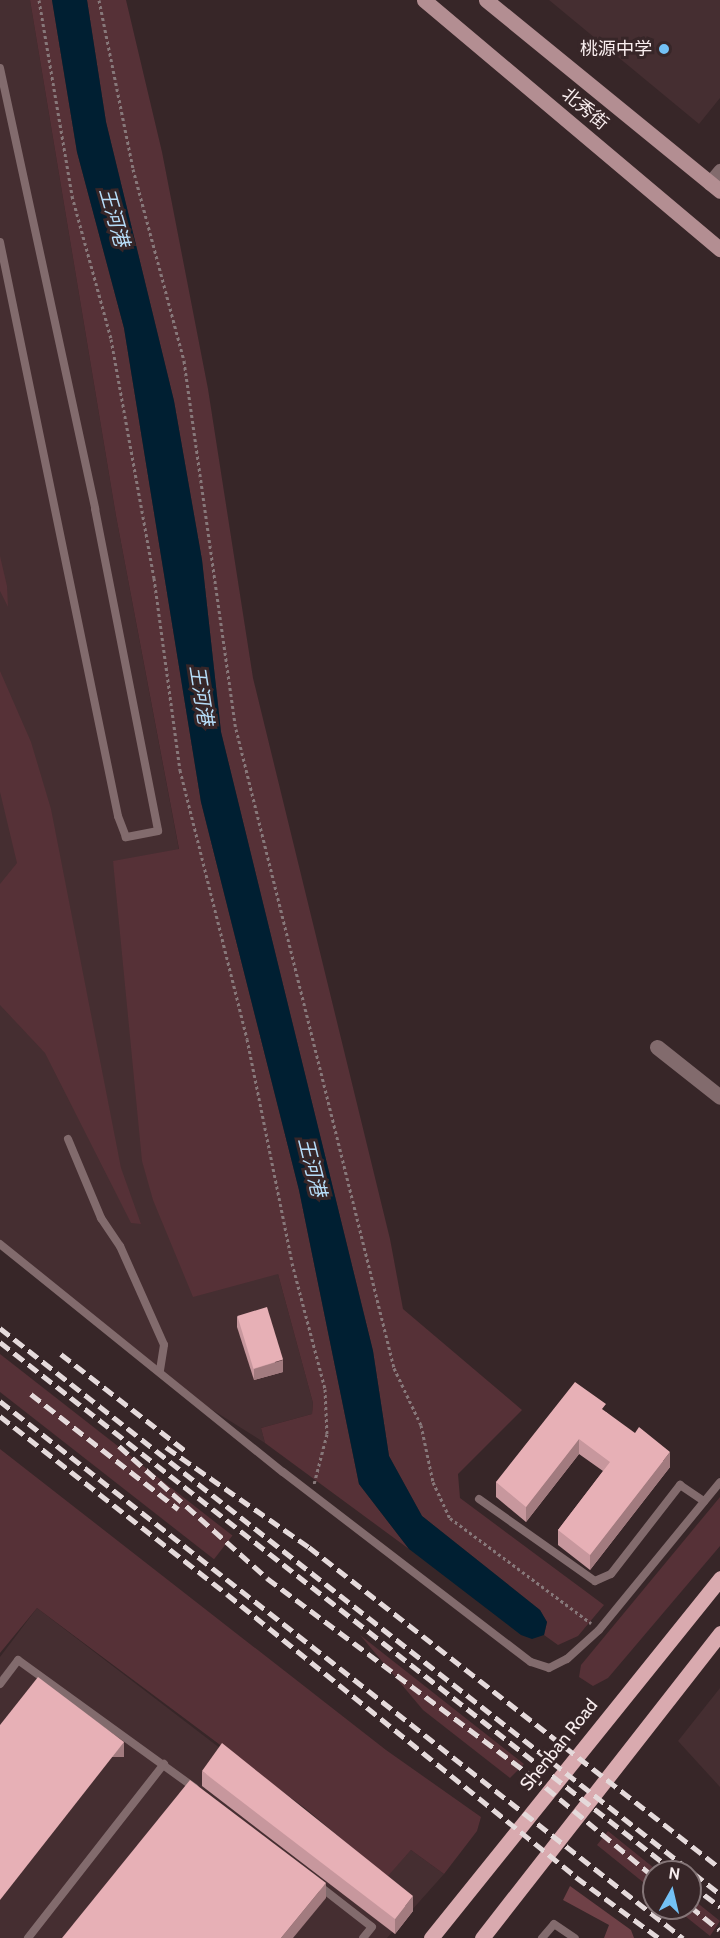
<!DOCTYPE html>
<html>
<head>
<meta charset="utf-8">
<style>
  body { margin:0 }
  #map { position:relative; width:720px; height:1938px; overflow:hidden; background:#372628; font-family:Cabin,"Noto Sans SC",sans-serif }
  div>[style] { position:absolute }
  [style*='--x'] { left:calc(var(--x)*1px); top:calc(var(--y)*1px); width:calc(var(--w)*1px); rotate:calc(var(--a)*1deg) }
  .built>* { inset:0; background:#452e31 }
  .green>* { inset:0; background:#563137; transform-origin:0 0 }
  .forest>* { inset:0; background:#6f4147 }
  .water>* { inset:0; background:#001f32 }
  .path>* { height:3px; margin-top:-1.5px; transform-origin:0; background:repeating-linear-gradient(90deg,#87787a 0 3px,transparent 0 6px) }
  .service>* { height:8px; margin:-4px; padding:0 4px; transform-origin:4px; border-radius:4px; background:#826b6d }
  .minor>* { height:15px; margin:-7.5px; padding:0 7.5px; transform-origin:7.5px; border-radius:7.5px; background:#826b6d }
  .tertiary>* { height:15px; margin:-7.5px; padding:0 7.5px; transform-origin:7.5px; border-radius:7.5px; background:#826b6d }
  .secondary>* { height:15px; margin:-7.5px; padding:0 7.5px; transform-origin:7.5px; border-radius:7.5px; background:#b38e92 }
  .primary>* { height:15px; margin:-7.5px; padding:0 7.5px; transform-origin:7.5px; border-radius:7.5px; background:#d9aaaf }
  .rail>* { height:4.5px; margin-top:-2.25px; transform-origin:0; background:repeating-linear-gradient(90deg,#e5dadb 0 12px,transparent 0 18px) }
  .wall>* { inset:0; background:#c7979d }
  .shaded-wall>* { inset:0; background:#a27b7f; transform-origin:0 0 }
  .building>* { inset:0; background:#e7b0b6; transform-origin:0 0 }
  .dots>* { width:16px; height:16px; translate:-50% -50%; box-sizing:border-box; border:3px solid #372628; border-radius:50% }
  span { translate:-50% -50%; white-space:nowrap; text-align:center; line-height:1.15; -webkit-text-stroke:6px #372628; paint-order:stroke }
  .poi-label { font-size:18px; color:#f9eeef }
  .right { translate:-100% -50%; text-align:right }
  .street-label { font-size:18px; color:#f9eeef }
  .water-label { font-size:20px; color:#b6ddf9; font-style:italic }
  .north { position:absolute; left:642px; top:1860px; width:60px; height:60px; box-sizing:border-box; background:#372628; border:2px solid #857678; border-radius:50%; rotate:8deg; font-size:16px; font-weight:700; line-height:24px; text-align:center; color:#f9eeef }
  .north::after { content:''; display:block; margin:auto; width:21px; height:27px; background:#73c1f5; clip-path:polygon(50% 0,100% 100%,50% 72%,0 100%) }
</style>
</head>
<body>
<div id="map">
  <div class="built">
    <i style="clip-path:polygon(0 0,30px 0,116px 516px,179px 850px,113px 862px,278px 1274px,313px 1403px,312px 1414px,261px 1428px,265px 1443px,155px 1374px,0 1242px)"></i>
    <i style="clip-path:polygon(549px 0,720px 0,720px 98px,699px 124px)"></i>
    <i style="clip-path:polygon(37px 1608px,387px 1876px,411px 1850px,444px 1874px,387px 1938px,0 1938px,0 1657px)"></i>
    <i style="clip-path:polygon(720px 1688px,720px 1787px,678px 1741px)"></i>
  </div>
  <div class="green">
    <i style="clip-path:polygon(30px 0,52px 0,77px 152px,124px 328px,201px 802px,299px 1190px,359px 1484px,409px 1549px,265px 1443px,261px 1428px,312px 1414px,313px 1403px,278px 1274px,193px 1297px,153px 1200px,142px 1161px,113px 861px,179px 849px,116px 516px)"></i>
    <i style="clip-path:polygon(87px 0,126px 0,162px 152px,208px 389px,253px 678px,390px 1239px,403px 1309px,522px 1410px,458px 1474px,460px 1498px,604px 1605px,578px 1636px,558px 1645px,544px 1635px,547px 1622px,540px 1610px,422px 1516px,389px 1456px,373px 1351px,221px 732px,202px 560px,174px 401px,106px 122px)"></i>
    <i style="clip-path:polygon(0 556px,7px 586px,8px 607px,0 591px)"></i>
    <i style="clip-path:polygon(0 671px,31px 742px,51px 809px,121px 1168px,141px 1224px,131px 1223px,45px 1053px,0 1005px,0 884px,17px 863px,0 792px)"></i>
    <i style="left:0;top:1354px;width:295px;height:30px;rotate:38deg"></i>
    <i style="clip-path:polygon(0 1449px,386px 1750px,481px 1817px,477px 1831px,444px 1874px,411px 1850px,387px 1877px,306px 1809px,37px 1608px,0 1653px)"></i>
    <i style="clip-path:polygon(720px 1497px,720px 1546px,608px 1678px,593px 1686px,579px 1677px,581px 1665px)"></i>
    <i style="clip-path:polygon(360px 1635px,524px 1764px,510px 1778px,423px 1710px)"></i>
    <i style="clip-path:polygon(608px 1831px,659px 1872px,654px 1872px,654px 1891px,597px 1845px)"></i>
    <i style="clip-path:polygon(690px 1897px,720px 1921px,710px 1936px,675px 1908px,690px 1908px)"></i>
  </div>
  <div class="forest">
    <i style="clip-path:polygon(570px 1886px,631px 1930px,634px 1938px,604px 1938px,609px 1925px,563px 1900px)"></i>
  </div>
  <div class="water">
    <i style="clip-path:polygon(52px 0,87px 0,106px 122px,174px 401px,202px 560px,221px 732px,373px 1351px,389px 1456px,422px 1516px,540px 1610px,547px 1622px,544px 1635px,532px 1639px,521px 1635px,409px 1549px,359px 1484px,299px 1190px,201px 802px,124px 328px,77px 152px)"></i>
  </div>
  <div class="path">
    <i style="--x:39;--y:0;--w:199;--a:80.4"></i>
    <i style="--x:72;--y:196;--w:148;--a:74.7"></i>
    <i style="--x:111;--y:339;--w:243;--a:79.8"></i>
    <i style="--x:154;--y:578;--w:194;--a:82.3"></i>
    <i style="--x:180;--y:770;--w:277;--a:76"></i>
    <i style="--x:247;--y:1039;--w:228;--a:78.6"></i>
    <i style="--x:292;--y:1263;--w:130;--a:75.3"></i>
    <i style="--x:325;--y:1389;--w:45;--a:87.5"></i>
    <i style="--x:327;--y:1434;--w:52;--a:104.6"></i>
    <i style="--x:99;--y:0;--w:172;--a:78.6"></i>
    <i style="--x:133;--y:169;--w:199;--a:75.1"></i>
    <i style="--x:184;--y:361;--w:372;--a:82"></i>
    <i style="--x:236;--y:729;--w:658;--a:76.11"></i>
    <i style="--x:394;--y:1368;--w:63;--a:64.7"></i>
    <i style="--x:421;--y:1425;--w:58;--a:78.1"></i>
    <i style="--x:433;--y:1482;--w:40;--a:65"></i>
    <i style="--x:450;--y:1518;--w:176;--a:36.7"></i>
  </div>
  <div class="service">
    <i style="--x:0;--y:68;--w:451;--a:77.8"></i>
    <i style="--x:95;--y:509;--w:328;--a:78.9"></i>
    <i style="--x:158;--y:831;--w:33;--a:169"></i>
    <i style="--x:126;--y:837;--w:22;--a:-111"></i>
    <i style="--x:118;--y:816;--w:586;--a:-101.62"></i>
    <i style="--x:68;--y:1139;--w:86;--a:67.3"></i>
    <i style="--x:101;--y:1218;--w:34;--a:56"></i>
    <i style="--x:120;--y:1246;--w:108;--a:66"></i>
    <i style="--x:164;--y:1345;--w:26;--a:99"></i>
    <i style="--x:0;--y:1244;--w:363;--a:38.9"></i>
    <i style="--x:283;--y:1472;--w:312;--a:37.5"></i>
    <i style="--x:531;--y:1662;--w:19;--a:18"></i>
    <i style="--x:549;--y:1668;--w:20;--a:-27"></i>
    <i style="--x:567;--y:1659;--w:43;--a:-42.2"></i>
    <i style="--x:599;--y:1630;--w:191;--a:-50.7"></i>
    <i style="--x:479;--y:1499;--w:142;--a:35.3"></i>
    <i style="--x:595;--y:1581;--w:17;--a:-24"></i>
    <i style="--x:611;--y:1574;--w:113;--a:-52.2"></i>
    <i style="--x:680;--y:1485;--w:29;--a:34"></i>
    <i style="--x:0;--y:1684;--w:30;--a:-53"></i>
    <i style="--x:18;--y:1660;--w:218;--a:35.9"></i>
    <i style="--x:318;--y:1885;--w:68;--a:37.9"></i>
    <i style="--x:372;--y:1927;--w:14;--a:129"></i>
    <i style="--x:28;--y:1938;--w:221;--a:-52"></i>
    <i style="--x:542;--y:1938;--w:18;--a:-49"></i>
    <i style="--x:554;--y:1924;--w:25;--a:34"></i>
  </div>
  <div class="minor">
    <i style="--x:657;--y:1047;--w:80;--a:38.4"></i>
  </div>
  <div class="tertiary">
    <i style="--x:710;--y:183;--w:16;--a:-50"></i>
  </div>
  <div class="secondary">
    <i style="--x:424;--y:0;--w:387;--a:40.1"></i>
    <i style="--x:486;--y:0;--w:302;--a:39.2"></i>
  </div>
  <div class="primary">
    <i style="--x:431;--y:1938;--w:462;--a:-51.2"></i>
    <i style="--x:482;--y:1938;--w:387;--a:-52"></i>
  </div>
  <div class="rail">
    <i style="--x:0;--y:1328;--w:916;--a:38.17"></i>
    <i style="--x:0;--y:1342;--w:858;--a:38.14"></i>
    <i style="--x:61;--y:1354;--w:161;--a:37.9"></i>
    <i style="--x:31;--y:1394;--w:187;--a:38"></i>
    <i style="--x:0;--y:1401;--w:869;--a:38.18"></i>
    <i style="--x:0;--y:1416;--w:288;--a:38.1"></i>
    <i style="--x:227;--y:1594;--w:449;--a:39"></i>
    <i style="--x:576;--y:1877;--w:103;--a:36.3"></i>
    <i style="--x:119;--y:1446;--w:198;--a:41.7"></i>
    <i style="--x:267;--y:1578;--w:331;--a:36.8"></i>
    <i style="--x:532;--y:1776;--w:158;--a:39.6"></i>
    <i style="--x:166;--y:1447;--w:174;--a:35"></i>
    <i style="--x:309;--y:1547;--w:521;--a:37.99"></i>
    <i style="--x:690;--y:1884;--w:38;--a:37"></i>
    <i style="--x:690;--y:1906;--w:38;--a:39"></i>
  </div>
  <div class="wall">
    <i style="clip-path:polygon(237px 1316px,283px 1372px,254px 1380px,237px 1327px)"></i>
    <i style="clip-path:polygon(606px 1412px,670px 1467px,590px 1570px,558px 1545px,558px 1530px,603px 1471px,579px 1454px,526px 1522px,496px 1497px,496px 1482px)"></i>
    <i style="clip-path:polygon(202px 1771px,413px 1911px,395px 1934px,202px 1786px)"></i>
  </div>
  <div class="shaded-wall">
    <i style="clip-path:polygon(283px 1360px,283px 1372px,254px 1380px,254px 1369px)"></i>
    <i style="clip-path:polygon(579px 1439px,579px 1454px,526px 1522px,526px 1507px)"></i>
    <i style="clip-path:polygon(670px 1452px,670px 1467px,590px 1570px,590px 1555px)"></i>
    <i style="left:124px;top:1742px;width:15px;height:201px;rotate:90deg"></i>
    <i style="clip-path:polygon(326px 1883px,326px 1898px,293px 1938px,281px 1938px)"></i>
    <i style="clip-path:polygon(413px 1896px,413px 1911px,395px 1934px,395px 1919px)"></i>
  </div>
  <div class="building">
    <i style="left:267px;top:1307px;width:55px;height:31px;rotate:73deg"></i>
    <i style="clip-path:polygon(575px 1382px,606px 1404px,602px 1409px,635px 1433px,639px 1427px,670px 1452px,590px 1555px,558px 1530px,610px 1462px,579px 1439px,526px 1507px,496px 1482px)"></i>
    <i style="clip-path:polygon(38px 1677px,124px 1742px,0 1900px,0 1725px)"></i>
    <i style="clip-path:polygon(222px 1743px,413px 1896px,395px 1919px,202px 1771px)"></i>
    <i style="clip-path:polygon(190px 1780px,326px 1883px,281px 1938px,62px 1938px)"></i>
  </div>
  <div class="dots">
    <i style="left:664px;top:49px;background:#73c1f5"></i>
  </div>
  <div class="poi-label">
    <span class="right" style="left:652px;top:49px">桃源中学</span>
  </div>
  <div class="street-label">
    <span style="left:585px;top:109px;rotate:40deg">北秀街</span>
    <span style="left:559px;top:1745px;rotate:-51deg">Shenban Road</span>
  </div>
  <div class="water-label">
    <span style="left:114px;top:217px;rotate:74deg">王河港</span>
    <span style="left:201px;top:695px;rotate:81deg">王河港</span>
    <span style="left:312px;top:1167px;rotate:76deg">王河港</span>
  </div>
  <div class="north">N</div>
</div>
</body>
</html>
